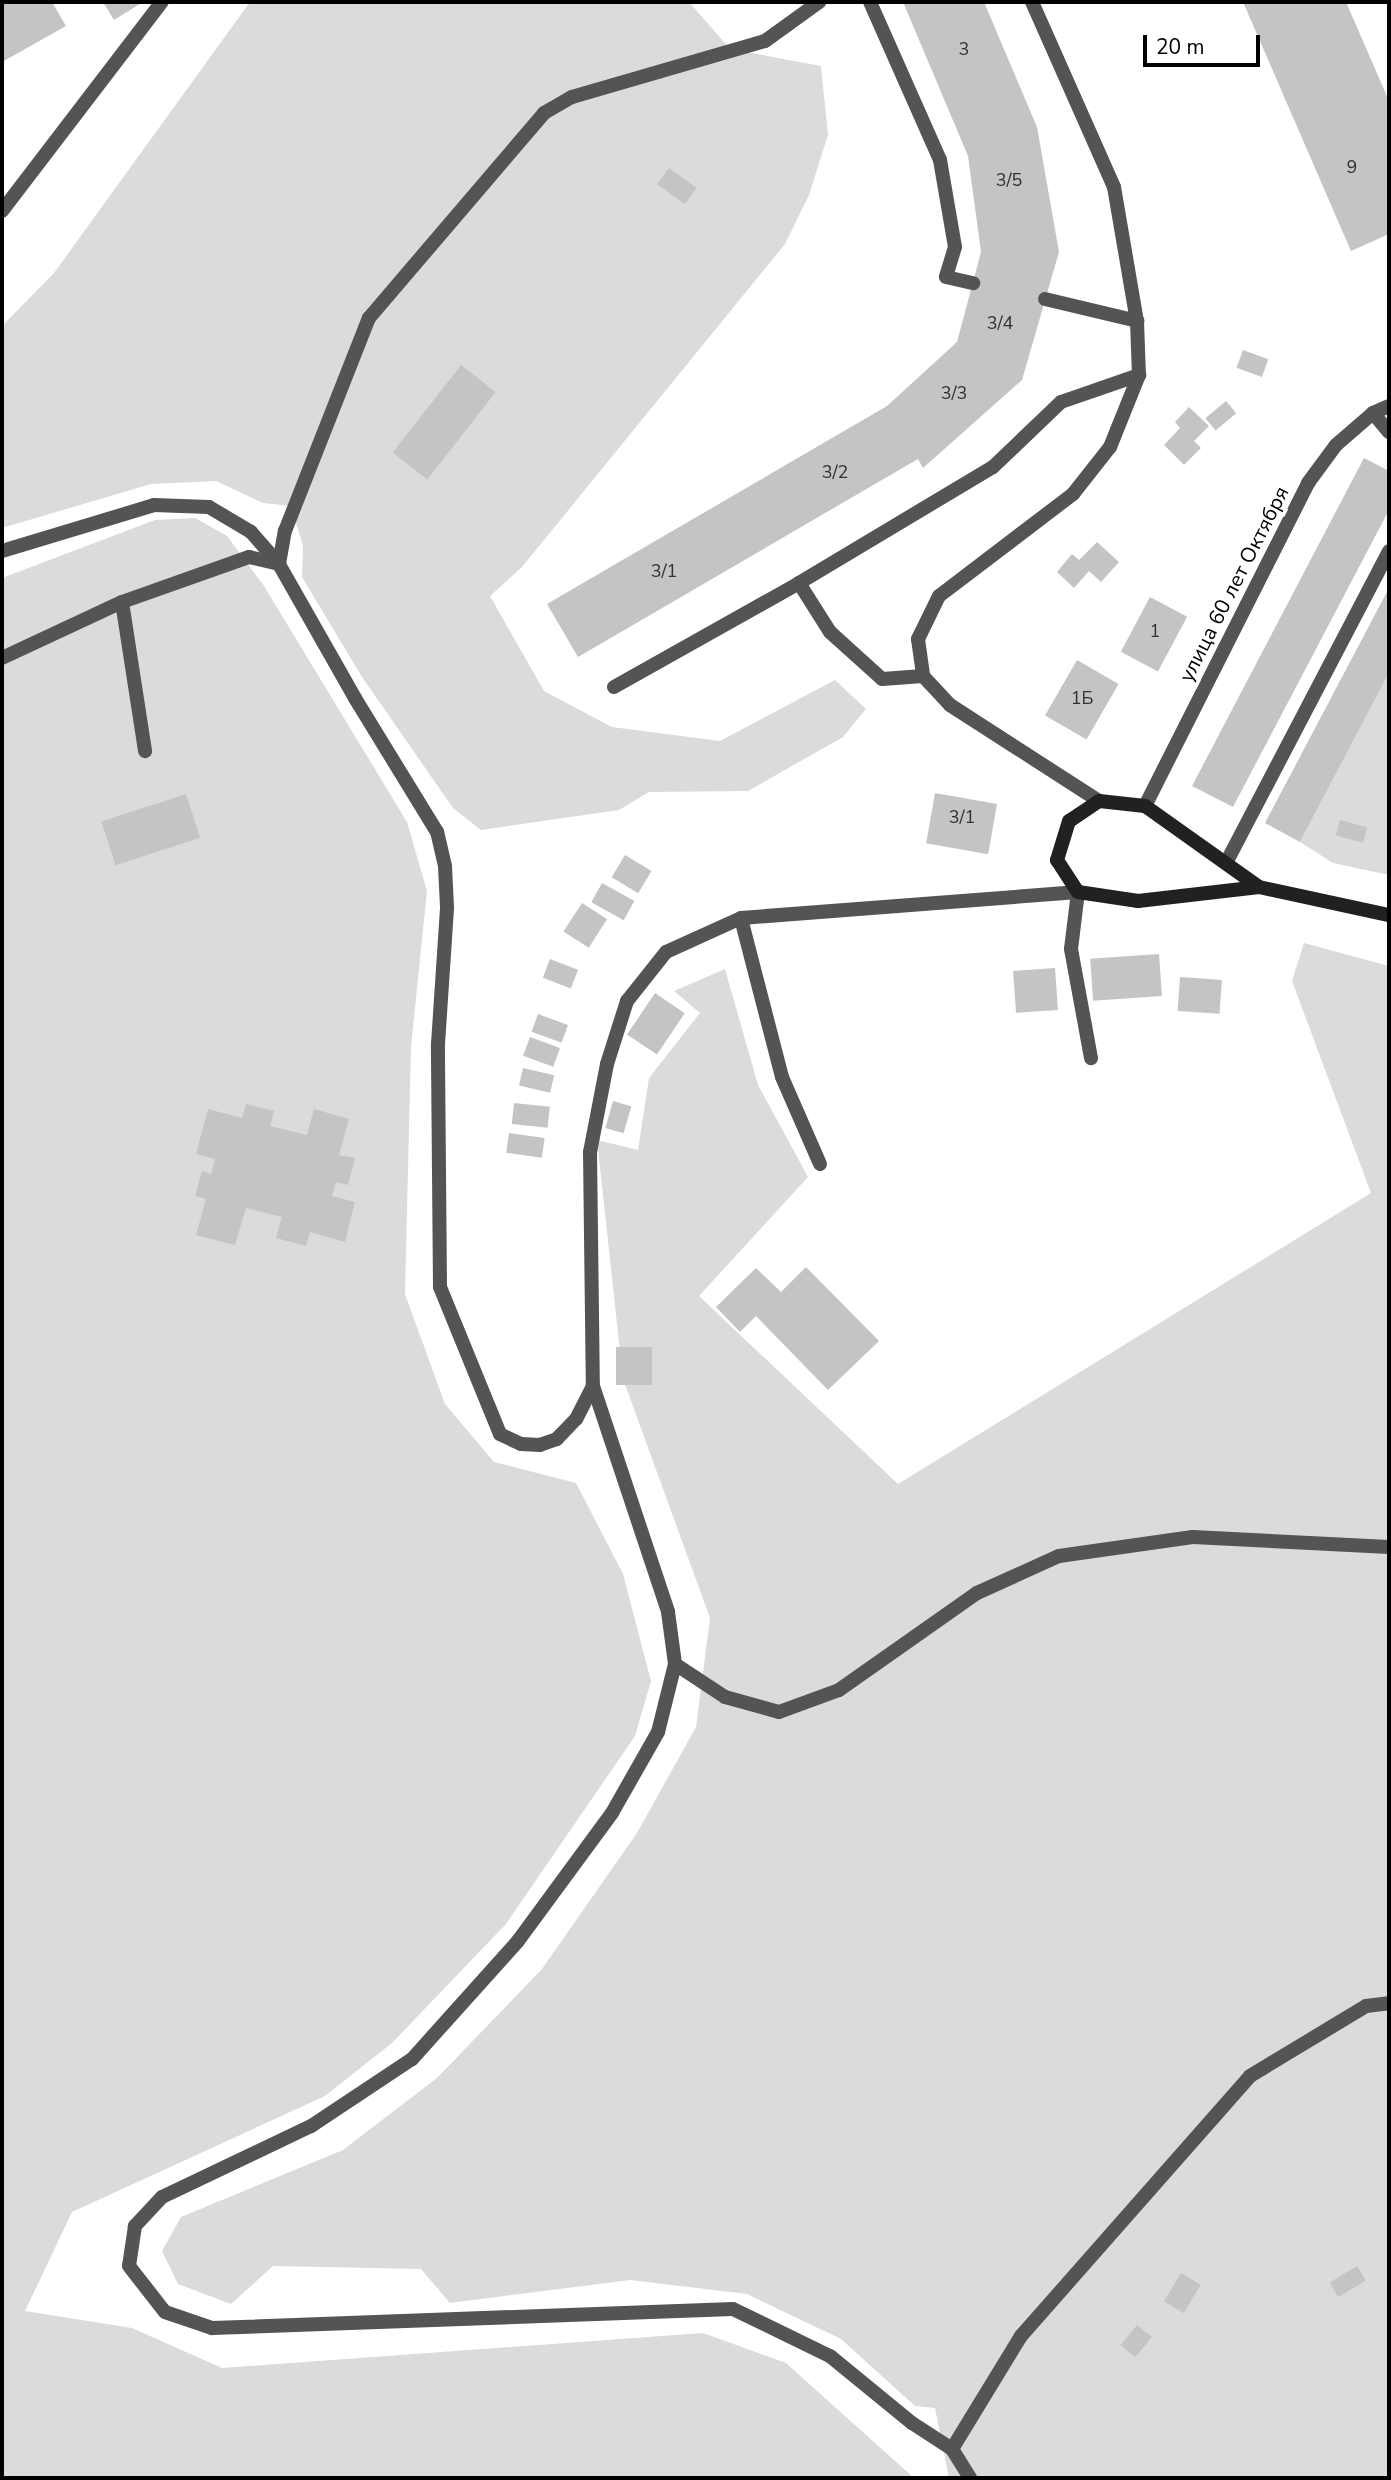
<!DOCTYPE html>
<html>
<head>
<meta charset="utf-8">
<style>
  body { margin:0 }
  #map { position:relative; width:1391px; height:2480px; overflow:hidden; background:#fff; font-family:"Nunito Sans",sans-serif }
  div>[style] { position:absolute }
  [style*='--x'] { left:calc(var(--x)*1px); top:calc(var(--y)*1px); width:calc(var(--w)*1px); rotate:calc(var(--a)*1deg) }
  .green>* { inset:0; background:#dbdbdb }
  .building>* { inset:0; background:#c4c4c4; transform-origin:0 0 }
  .lane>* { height:14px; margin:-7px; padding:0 7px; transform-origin:7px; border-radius:7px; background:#545454 }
  .street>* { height:14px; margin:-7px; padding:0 7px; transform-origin:7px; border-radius:7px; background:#545454 }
  .secondary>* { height:14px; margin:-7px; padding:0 7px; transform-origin:7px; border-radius:7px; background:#212121 }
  span { translate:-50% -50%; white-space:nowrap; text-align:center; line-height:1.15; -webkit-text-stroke:7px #fff; paint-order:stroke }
  .number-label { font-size:18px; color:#313131 }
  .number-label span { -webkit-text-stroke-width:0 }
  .street-label { font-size:21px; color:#000 }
  .frame { position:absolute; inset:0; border:4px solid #000; pointer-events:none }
  .scale { position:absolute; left:1143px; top:35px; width:117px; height:32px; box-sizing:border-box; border:4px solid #000; border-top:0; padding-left:9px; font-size:21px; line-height:24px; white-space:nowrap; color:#000; -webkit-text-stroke:5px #fff; paint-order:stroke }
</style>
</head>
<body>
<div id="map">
  <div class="green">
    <i style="clip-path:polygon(250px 2px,689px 2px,730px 49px,821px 66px,828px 135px,809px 195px,785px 244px,522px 567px,490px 596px,544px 691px,612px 727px,720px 741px,835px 680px,866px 709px,843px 737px,748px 791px,649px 792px,619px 810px,481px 830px,453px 808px,362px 677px,302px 577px,303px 546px,291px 506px,263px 503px,216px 481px,151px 484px,2px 528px,2px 326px,54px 273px)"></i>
    <i style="clip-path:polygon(195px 518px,227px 536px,264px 586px,407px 822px,427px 891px,411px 1047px,405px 1294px,445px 1404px,494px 1462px,576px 1483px,623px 1574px,651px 1681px,635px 1736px,506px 1924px,392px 2043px,325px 2096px,72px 2212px,25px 2311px,132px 2328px,222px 2368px,703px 2333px,786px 2363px,914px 2478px,2px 2478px,2px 578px,155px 520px)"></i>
    <i style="clip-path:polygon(1389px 673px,1389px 875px,1333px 863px,1300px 842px)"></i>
    <i style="clip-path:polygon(1304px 943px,1389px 966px,1389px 2478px,949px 2478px,935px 2408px,915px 2406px,841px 2339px,747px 2294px,630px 2280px,450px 2303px,421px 2269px,273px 2266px,231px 2304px,178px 2284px,162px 2251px,181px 2217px,343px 2150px,437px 2078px,542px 1969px,637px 1833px,696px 1727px,710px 1618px,623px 1379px,597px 1140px,638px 1150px,649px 1078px,700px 1013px,674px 991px,725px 969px,758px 1085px,808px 1177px,699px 1296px,898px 1484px,1371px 1193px,1292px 981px)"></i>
  </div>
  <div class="building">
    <i style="clip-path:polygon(2px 2px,52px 2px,66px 26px,2px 62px)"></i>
    <i style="clip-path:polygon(103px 2px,143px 2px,114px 20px)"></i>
    <i style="clip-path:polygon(903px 2px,984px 2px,1037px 127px,1059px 252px,1022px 380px,923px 468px,918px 459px,578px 657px,547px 604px,887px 406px,957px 342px,981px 252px,968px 156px)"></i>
    <i style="clip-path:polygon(1243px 2px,1346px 2px,1389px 101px,1389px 234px,1351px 251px)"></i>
    <i style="left:669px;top:168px;width:34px;height:20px;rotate:36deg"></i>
    <i style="left:1243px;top:350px;width:27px;height:19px;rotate:20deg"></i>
    <i style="left:461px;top:365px;width:44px;height:111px;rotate:38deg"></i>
    <i style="left:1226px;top:401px;width:16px;height:27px;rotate:50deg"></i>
    <i style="clip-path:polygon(1189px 407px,1209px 426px,1194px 441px,1201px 448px,1184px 465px,1164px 445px,1180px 428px,1175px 422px)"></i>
    <i style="clip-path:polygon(1364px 458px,1389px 471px,1389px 510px,1233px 807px,1192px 786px)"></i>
    <i style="clip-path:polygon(1097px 542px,1119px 562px,1101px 582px,1089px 571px,1074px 588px,1057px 572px,1072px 554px,1079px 560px)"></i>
    <i style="clip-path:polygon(1389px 588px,1389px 673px,1300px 842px,1265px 823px)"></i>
    <i style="left:1150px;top:597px;width:42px;height:62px;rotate:28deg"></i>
    <i style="left:1077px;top:660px;width:48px;height:64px;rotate:30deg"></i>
    <i style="left:935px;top:793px;width:63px;height:51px;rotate:10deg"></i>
    <i style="left:186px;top:794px;width:46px;height:89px;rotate:72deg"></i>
    <i style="left:1340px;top:820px;width:28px;height:16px;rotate:15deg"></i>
    <i style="left:625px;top:855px;width:31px;height:26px;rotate:31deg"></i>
    <i style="left:602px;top:883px;width:37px;height:22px;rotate:29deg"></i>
    <i style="left:582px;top:903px;width:30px;height:34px;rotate:33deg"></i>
    <i style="left:1159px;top:954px;width:42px;height:69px;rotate:86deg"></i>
    <i style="left:550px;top:959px;width:30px;height:20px;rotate:21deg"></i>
    <i style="left:1055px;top:968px;width:42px;height:42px;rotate:86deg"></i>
    <i style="left:1180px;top:977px;width:42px;height:34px;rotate:4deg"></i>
    <i style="left:655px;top:993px;width:36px;height:50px;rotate:34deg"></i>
    <i style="left:538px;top:1014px;width:32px;height:19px;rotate:20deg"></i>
    <i style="left:530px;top:1037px;width:32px;height:20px;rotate:20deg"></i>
    <i style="left:523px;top:1068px;width:32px;height:18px;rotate:13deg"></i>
    <i style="left:613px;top:1101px;width:19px;height:28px;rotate:16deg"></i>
    <i style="left:514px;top:1103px;width:36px;height:21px;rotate:6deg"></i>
    <i style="clip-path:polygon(246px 1104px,274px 1111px,270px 1126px,307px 1135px,314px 1109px,349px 1119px,339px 1155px,355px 1158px,348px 1185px,336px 1182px,332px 1196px,355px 1202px,345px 1242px,310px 1232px,306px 1246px,276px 1238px,282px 1217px,246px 1208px,235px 1245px,196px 1235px,206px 1199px,195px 1196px,202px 1171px,211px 1174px,215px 1159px,196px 1154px,208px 1109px,242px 1118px)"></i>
    <i style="left:509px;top:1133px;width:36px;height:20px;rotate:8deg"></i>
    <i style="clip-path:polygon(806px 1267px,879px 1341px,828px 1390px,756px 1316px,740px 1332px,716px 1307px,756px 1268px,781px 1292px)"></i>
    <i style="left:616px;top:1347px;width:36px;height:38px"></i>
    <i style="left:1357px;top:2266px;width:17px;height:32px;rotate:59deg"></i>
    <i style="left:1181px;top:2273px;width:23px;height:33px;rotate:31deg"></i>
    <i style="left:1137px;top:2325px;width:19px;height:26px;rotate:39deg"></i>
  </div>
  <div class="lane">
    <i style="--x:870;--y:2;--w:173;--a:66.1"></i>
    <i style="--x:940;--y:160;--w:88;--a:80.2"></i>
    <i style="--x:955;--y:247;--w:31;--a:107"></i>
    <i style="--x:946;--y:277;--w:28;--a:13"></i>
    <i style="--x:2;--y:211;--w:263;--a:-52.6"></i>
    <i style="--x:1045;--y:299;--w:95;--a:13.4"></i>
    <i style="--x:1373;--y:413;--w:25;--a:50"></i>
    <i style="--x:2;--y:551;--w:159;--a:-16.8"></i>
    <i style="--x:154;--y:505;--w:55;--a:2.1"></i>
    <i style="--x:209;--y:507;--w:49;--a:30.8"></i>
    <i style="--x:251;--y:532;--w:43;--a:48.8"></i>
    <i style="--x:799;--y:583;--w:58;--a:57.7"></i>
    <i style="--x:830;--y:632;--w:70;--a:42.1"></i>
    <i style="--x:882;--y:679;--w:41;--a:-4.2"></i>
    <i style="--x:122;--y:602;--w:151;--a:81.2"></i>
    <i style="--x:2;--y:658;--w:132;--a:-25"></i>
    <i style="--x:122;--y:602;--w:135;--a:-19.5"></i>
    <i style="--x:249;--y:557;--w:31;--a:13"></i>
    <i style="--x:614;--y:687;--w:212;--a:-29.3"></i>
    <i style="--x:799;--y:583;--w:226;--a:-30.9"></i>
    <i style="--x:993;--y:467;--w:94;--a:-43.7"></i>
    <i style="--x:1061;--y:402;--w:83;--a:-19.1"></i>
    <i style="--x:1226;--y:863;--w:352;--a:-62.4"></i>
    <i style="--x:1078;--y:892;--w:57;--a:97"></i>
    <i style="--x:1071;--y:949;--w:111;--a:79.6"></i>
    <i style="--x:820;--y:1164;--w:95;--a:-113.6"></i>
    <i style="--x:782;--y:1077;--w:164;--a:-104.5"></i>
    <i style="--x:741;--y:918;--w:82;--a:155.6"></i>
    <i style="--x:666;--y:952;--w:63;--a:128.5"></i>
    <i style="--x:627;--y:1001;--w:66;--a:107.6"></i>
    <i style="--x:607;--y:1064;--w:90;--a:100.9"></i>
    <i style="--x:590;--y:1152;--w:234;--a:89.3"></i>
    <i style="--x:593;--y:1386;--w:238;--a:71.6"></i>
    <i style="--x:668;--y:1612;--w:52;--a:82.3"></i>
    <i style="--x:675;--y:1664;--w:70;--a:104"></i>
    <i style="--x:658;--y:1732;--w:93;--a:119.6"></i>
    <i style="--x:612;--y:1813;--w:159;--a:126.3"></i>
    <i style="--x:518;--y:1941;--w:159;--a:131.9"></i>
    <i style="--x:412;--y:2059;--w:121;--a:146.4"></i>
    <i style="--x:311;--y:2126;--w:165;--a:154.5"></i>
    <i style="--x:162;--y:2197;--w:40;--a:133"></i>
    <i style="--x:135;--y:2226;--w:40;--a:98.5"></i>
    <i style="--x:129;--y:2266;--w:58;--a:52"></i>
    <i style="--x:165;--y:2312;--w:50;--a:18.8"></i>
    <i style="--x:212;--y:2328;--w:521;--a:-2.09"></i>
    <i style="--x:733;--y:2309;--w:108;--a:25.9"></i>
    <i style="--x:830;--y:2356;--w:106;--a:39.3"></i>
    <i style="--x:912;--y:2423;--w:48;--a:33"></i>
    <i style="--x:952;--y:2449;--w:34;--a:58"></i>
    <i style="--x:593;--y:1386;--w:37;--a:117"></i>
    <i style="--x:576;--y:1419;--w:28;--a:134"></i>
    <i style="--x:557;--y:1439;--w:18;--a:161"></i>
    <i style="--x:540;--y:1445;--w:19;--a:-177"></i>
    <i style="--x:521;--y:1444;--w:23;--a:-155"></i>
    <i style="--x:500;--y:1434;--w:159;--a:-112.2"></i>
    <i style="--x:440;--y:1287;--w:243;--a:-90.5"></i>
    <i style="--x:438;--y:1044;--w:137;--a:-86.2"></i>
    <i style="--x:447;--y:907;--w:41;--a:-92.8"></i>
    <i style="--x:445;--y:866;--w:35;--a:-103"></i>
    <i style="--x:437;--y:832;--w:157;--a:-121.5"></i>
    <i style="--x:355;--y:698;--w:154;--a:-119.6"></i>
    <i style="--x:279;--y:564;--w:34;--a:-80"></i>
    <i style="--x:285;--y:531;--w:229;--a:-68.5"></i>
    <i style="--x:369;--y:318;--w:270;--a:-49.5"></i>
    <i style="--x:544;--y:113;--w:32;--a:-30"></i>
    <i style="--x:572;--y:97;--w:201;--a:-16.2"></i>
    <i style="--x:765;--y:41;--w:67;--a:-35.8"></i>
    <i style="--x:675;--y:1664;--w:60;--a:33.4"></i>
    <i style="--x:725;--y:1697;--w:56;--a:15.5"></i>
    <i style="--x:779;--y:1712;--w:64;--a:-20.1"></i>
    <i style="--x:839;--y:1690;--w:169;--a:-35.1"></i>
    <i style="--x:977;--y:1593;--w:90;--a:-24.3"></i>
    <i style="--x:1059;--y:1556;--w:135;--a:-8.1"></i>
    <i style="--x:1193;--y:1537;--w:196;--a:2.9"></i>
    <i style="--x:952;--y:2449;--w:132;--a:-58.6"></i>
    <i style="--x:1021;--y:2336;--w:346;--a:-48.6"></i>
    <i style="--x:1250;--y:2076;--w:135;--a:-31.1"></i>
    <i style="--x:1366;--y:2006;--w:23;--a:-7"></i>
  </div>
  <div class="street">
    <i style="--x:1032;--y:2;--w:202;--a:66.1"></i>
    <i style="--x:1114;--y:187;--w:136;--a:80.3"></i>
    <i style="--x:1137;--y:321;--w:54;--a:87.9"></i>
    <i style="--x:1139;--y:375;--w:78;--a:111.9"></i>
    <i style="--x:1110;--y:447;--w:60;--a:128.2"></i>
    <i style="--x:1073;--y:494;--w:168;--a:142.7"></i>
    <i style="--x:939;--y:596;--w:48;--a:116"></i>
    <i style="--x:918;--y:639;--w:37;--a:82"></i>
    <i style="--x:923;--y:676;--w:40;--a:47"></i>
    <i style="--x:950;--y:705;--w:177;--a:32.8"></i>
    <i style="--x:1145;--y:806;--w:362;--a:-63.2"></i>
    <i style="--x:1308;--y:483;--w:47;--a:-53.6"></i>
    <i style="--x:1336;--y:445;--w:49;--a:-40.9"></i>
    <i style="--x:1373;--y:413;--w:17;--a:-24"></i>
    <i style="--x:741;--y:918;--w:338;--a:-4.4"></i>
  </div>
  <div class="secondary">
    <i style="--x:1259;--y:887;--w:140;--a:-144.6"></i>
    <i style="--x:1145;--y:806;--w:46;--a:-173.8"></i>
    <i style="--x:1099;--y:801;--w:36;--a:146"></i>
    <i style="--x:1069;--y:821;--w:41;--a:107.1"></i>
    <i style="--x:1057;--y:860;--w:38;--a:57"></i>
    <i style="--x:1078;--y:892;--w:61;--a:8.5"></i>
    <i style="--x:1138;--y:901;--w:122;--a:-6.6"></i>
    <i style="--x:1259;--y:887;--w:133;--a:12.2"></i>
  </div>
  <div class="number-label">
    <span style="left:964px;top:49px">3</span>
    <span style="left:1352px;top:167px">9</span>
    <span style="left:1009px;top:180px">3/5</span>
    <span style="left:1000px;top:323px">3/4</span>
    <span style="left:954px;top:393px">3/3</span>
    <span style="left:835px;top:472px">3/2</span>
    <span style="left:664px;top:571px">3/1</span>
    <span style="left:1155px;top:631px">1</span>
    <span style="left:1082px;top:698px">1Б</span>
    <span style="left:962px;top:817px">3/1</span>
  </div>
  <div class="street-label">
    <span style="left:1234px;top:584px;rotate:-63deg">улица 60 лет Октября</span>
  </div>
  <div class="frame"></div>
  <div class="scale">20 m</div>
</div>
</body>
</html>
